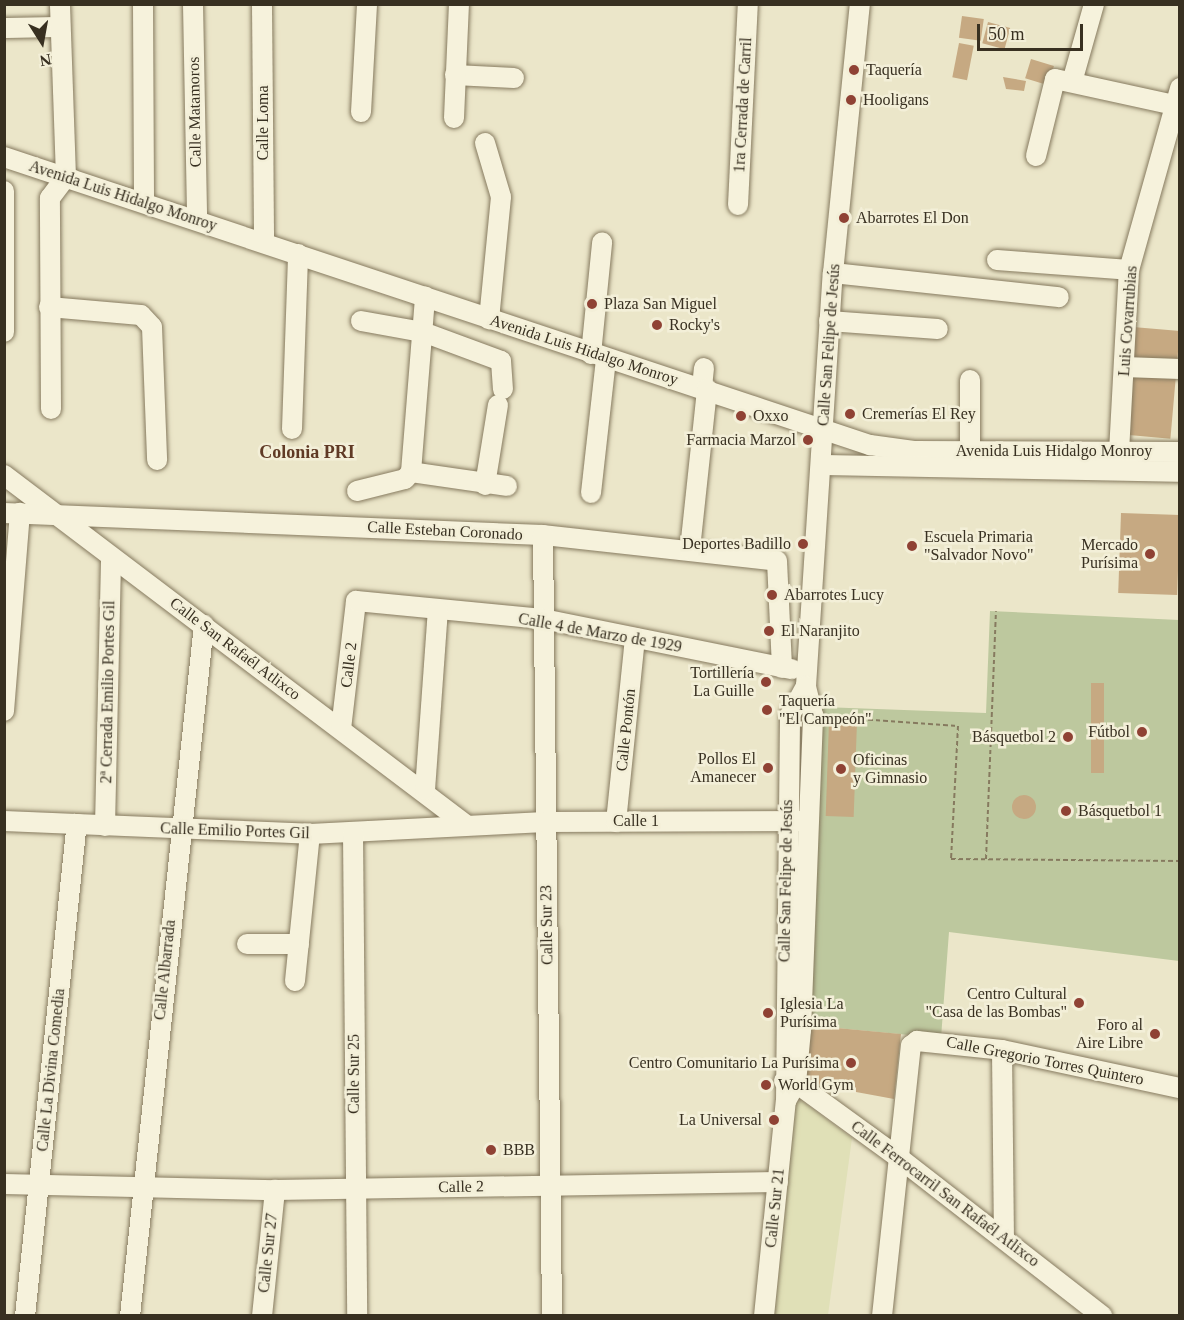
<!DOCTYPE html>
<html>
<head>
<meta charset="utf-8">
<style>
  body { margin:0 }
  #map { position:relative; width:1184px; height:1320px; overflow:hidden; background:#ebe6c9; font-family:"Times New Roman",serif }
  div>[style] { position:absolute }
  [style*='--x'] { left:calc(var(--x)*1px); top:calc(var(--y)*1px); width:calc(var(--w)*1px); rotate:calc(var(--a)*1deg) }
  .farmland>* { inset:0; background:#e0e0b7 }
  .green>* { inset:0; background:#bdc89e }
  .building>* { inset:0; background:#c6a982; transform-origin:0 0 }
  .round { border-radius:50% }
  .path>* { height:2px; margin-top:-1px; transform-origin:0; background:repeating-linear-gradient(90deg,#867a5f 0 4.5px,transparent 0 7.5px) }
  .roads { filter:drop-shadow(0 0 2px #867a5f) drop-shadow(0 0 2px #867a5f) }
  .minor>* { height:20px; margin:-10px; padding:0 10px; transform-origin:10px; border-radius:10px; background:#f6f2dc }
  .dots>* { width:16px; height:16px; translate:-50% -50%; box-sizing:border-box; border:3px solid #f3efd8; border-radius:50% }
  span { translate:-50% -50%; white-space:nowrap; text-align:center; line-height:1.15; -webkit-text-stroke:5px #f3efd8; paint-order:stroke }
  .poi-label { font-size:16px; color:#383021 }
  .left { translate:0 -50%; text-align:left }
  .right { translate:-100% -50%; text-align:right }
  .street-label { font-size:16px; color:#383021 }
  .neighbourhood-label { font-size:18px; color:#603a25; font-weight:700 }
  .frame { position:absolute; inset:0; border:6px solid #383021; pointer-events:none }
  .north { position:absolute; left:12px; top:12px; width:60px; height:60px; -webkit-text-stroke:4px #f3efd8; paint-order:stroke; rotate:169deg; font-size:16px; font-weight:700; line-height:24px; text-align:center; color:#383021 }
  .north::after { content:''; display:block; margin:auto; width:21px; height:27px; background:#383021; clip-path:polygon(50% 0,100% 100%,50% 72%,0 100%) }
  .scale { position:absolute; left:977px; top:24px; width:106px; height:27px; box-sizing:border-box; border:3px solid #383021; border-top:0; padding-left:8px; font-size:18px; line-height:21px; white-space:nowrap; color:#383021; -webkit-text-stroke:4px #f3efd8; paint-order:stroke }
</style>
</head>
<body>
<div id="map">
  <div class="farmland">
    <i style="clip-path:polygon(801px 1100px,852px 1138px,828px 1315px,771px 1316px,794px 1104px)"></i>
  </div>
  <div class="green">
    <i style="clip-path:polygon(990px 611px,1179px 620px,1179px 961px,949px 932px,941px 1038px,805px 1025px,822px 707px,986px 713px)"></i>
  </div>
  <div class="building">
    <i style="left:962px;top:16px;width:22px;height:22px;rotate:8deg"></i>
    <i style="left:988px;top:22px;width:23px;height:22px;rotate:15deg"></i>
    <i style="left:959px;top:43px;width:15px;height:35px;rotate:11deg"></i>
    <i style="left:1031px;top:59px;width:24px;height:20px;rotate:17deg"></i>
    <i style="clip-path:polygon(1003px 77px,1026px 81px,1024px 91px,1006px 89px)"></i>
    <i style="left:1133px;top:327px;width:47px;height:108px;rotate:5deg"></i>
    <i style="left:1121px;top:513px;width:59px;height:80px;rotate:2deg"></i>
    <i style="left:1091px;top:683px;width:13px;height:90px"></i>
    <i style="left:829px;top:721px;width:28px;height:95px;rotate:2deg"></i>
    <i class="round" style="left:1012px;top:795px;width:24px;height:24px"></i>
    <i style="clip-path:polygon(805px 1025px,901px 1034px,894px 1099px,802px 1082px)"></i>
  </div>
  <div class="path">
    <i style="--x:831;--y:717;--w:127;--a:4.1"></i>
    <i style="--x:958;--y:726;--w:133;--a:93"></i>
    <i style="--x:951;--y:859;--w:229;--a:0.5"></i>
    <i style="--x:986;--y:859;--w:248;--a:-87.7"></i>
  </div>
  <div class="roads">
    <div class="minor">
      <i style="--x:143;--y:4;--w:198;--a:89.7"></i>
      <i style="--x:193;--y:4;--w:216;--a:88.9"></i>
      <i style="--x:262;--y:4;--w:238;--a:89.5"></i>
      <i style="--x:4;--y:28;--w:55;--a:-1"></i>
      <i style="--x:455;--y:75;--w:59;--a:2.9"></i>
      <i style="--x:1072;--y:82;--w:81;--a:-74.2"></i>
      <i style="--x:361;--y:112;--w:108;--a:-86.8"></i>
      <i style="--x:454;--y:118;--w:114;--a:-87.5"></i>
      <i style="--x:485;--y:143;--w:56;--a:73.5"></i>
      <i style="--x:501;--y:197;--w:123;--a:95.6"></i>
      <i style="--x:1036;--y:156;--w:79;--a:-76.1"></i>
      <i style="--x:1055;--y:79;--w:122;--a:12.3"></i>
      <i style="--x:4;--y:157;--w:913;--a:18.4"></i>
      <i style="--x:870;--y:445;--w:44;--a:7.8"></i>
      <i style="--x:914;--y:451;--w:266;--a:0.2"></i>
      <i style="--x:4;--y:191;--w:141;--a:90"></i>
      <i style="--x:738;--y:205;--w:201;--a:-87.2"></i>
      <i style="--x:997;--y:260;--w:132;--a:4.3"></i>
      <i style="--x:833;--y:273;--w:227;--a:6.1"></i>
      <i style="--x:49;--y:307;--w:92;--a:5"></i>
      <i style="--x:141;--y:315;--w:16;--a:47"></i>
      <i style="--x:152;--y:327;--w:133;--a:87.8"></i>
      <i style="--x:361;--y:321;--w:63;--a:10.1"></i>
      <i style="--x:423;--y:332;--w:83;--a:20.4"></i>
      <i style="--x:501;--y:361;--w:28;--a:86"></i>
      <i style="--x:829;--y:321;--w:109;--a:4.2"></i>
      <i style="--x:591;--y:354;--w:112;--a:-84.3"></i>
      <i style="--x:1124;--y:367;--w:56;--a:2"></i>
      <i style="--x:970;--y:380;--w:71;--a:90"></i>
      <i style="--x:702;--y:387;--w:19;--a:-84"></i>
      <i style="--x:51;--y:409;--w:211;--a:-90.3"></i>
      <i style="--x:50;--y:198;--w:26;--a:-53"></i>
      <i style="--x:66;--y:177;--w:173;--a:-92"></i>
      <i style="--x:292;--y:429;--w:175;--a:-88"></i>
      <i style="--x:1119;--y:452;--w:182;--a:-86.9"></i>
      <i style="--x:1129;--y:270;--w:189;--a:-74.3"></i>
      <i style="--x:821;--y:465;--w:359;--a:1.1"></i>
      <i style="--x:411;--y:472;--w:97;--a:8.3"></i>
      <i style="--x:4;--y:475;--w:578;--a:37.13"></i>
      <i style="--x:485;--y:485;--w:81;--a:-80.8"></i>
      <i style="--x:357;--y:491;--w:49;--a:-14"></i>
      <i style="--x:405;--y:479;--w:9;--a:-49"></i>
      <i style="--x:411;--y:472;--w:176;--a:-85.4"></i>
      <i style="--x:591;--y:493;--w:135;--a:-83.6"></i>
      <i style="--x:4;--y:513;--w:539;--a:2.34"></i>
      <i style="--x:543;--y:535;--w:235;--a:6.3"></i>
      <i style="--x:777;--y:561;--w:107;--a:87.3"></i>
      <i style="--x:543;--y:535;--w:781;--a:89.34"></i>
      <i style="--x:690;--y:549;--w:161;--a:-83.9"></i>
      <i style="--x:4;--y:711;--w:199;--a:-85.4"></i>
      <i style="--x:341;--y:729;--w:129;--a:-83.3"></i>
      <i style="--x:356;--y:601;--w:188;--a:5.5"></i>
      <i style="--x:543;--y:619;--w:254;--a:11.4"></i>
      <i style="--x:425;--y:790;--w:180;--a:-85.9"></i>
      <i style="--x:4;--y:821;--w:306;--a:2.4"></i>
      <i style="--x:310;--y:834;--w:235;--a:-2.9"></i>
      <i style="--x:545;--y:822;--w:262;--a:-0.2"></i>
      <i style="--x:616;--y:822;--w:185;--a:-84.1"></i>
      <i style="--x:105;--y:826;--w:269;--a:-88.7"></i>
      <i style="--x:353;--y:832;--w:484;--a:89.5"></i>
      <i style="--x:247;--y:944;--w:52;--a:0"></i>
      <i style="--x:295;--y:981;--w:148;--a:-84.2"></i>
      <i style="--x:1002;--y:1050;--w:187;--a:89.4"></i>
      <i style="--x:784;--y:1081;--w:12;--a:9"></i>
      <i style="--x:796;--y:1083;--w:126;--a:36"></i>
      <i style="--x:898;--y:1157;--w:259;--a:37.9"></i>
      <i style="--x:786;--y:1101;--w:21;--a:-61"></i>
      <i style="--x:796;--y:1083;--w:53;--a:-84.6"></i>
      <i style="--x:801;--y:1030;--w:315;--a:-87.8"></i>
      <i style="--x:813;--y:715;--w:30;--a:-104"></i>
      <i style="--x:806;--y:686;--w:414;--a:-86.3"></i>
      <i style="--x:833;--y:273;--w:270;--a:-84.3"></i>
      <i style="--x:4;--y:1184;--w:271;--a:1.3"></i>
      <i style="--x:275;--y:1190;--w:503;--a:-0.91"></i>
      <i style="--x:25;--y:1316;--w:495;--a:-84"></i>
      <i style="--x:130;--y:1316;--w:695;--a:-83.89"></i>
      <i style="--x:262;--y:1316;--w:127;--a:-84.1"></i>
      <i style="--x:764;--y:1316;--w:216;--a:-84.2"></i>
      <i style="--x:786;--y:1101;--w:386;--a:-89.4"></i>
      <i style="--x:790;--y:715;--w:33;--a:-61"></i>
      <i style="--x:882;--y:1316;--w:272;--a:-83.9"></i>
      <i style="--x:911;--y:1046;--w:8;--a:-40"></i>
      <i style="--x:917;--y:1041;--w:85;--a:6"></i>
      <i style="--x:1002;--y:1050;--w:182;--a:12.1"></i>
    </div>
  </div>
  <div class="dots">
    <i style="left:854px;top:70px;background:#8f4234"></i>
    <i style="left:851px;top:100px;background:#8f4234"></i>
    <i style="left:844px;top:218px;background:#8f4234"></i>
    <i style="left:592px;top:304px;background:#8f4234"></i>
    <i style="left:657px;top:325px;background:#8f4234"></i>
    <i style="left:850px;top:414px;background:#8f4234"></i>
    <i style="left:741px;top:416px;background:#8f4234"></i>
    <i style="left:808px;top:440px;background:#8f4234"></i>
    <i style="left:803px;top:544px;background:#8f4234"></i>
    <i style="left:912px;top:546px;background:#8f4234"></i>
    <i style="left:1150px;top:554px;background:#8f4234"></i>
    <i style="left:772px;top:595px;background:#8f4234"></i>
    <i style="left:769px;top:631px;background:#8f4234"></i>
    <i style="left:766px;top:682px;background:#8f4234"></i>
    <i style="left:767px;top:710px;background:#8f4234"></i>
    <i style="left:1142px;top:732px;background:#8f4234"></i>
    <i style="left:1068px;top:737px;background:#8f4234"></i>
    <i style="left:768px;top:768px;background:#8f4234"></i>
    <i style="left:841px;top:769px;background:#8f4234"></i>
    <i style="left:1066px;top:811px;background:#8f4234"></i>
    <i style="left:1079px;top:1003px;background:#8f4234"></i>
    <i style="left:768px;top:1013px;background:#8f4234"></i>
    <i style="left:1155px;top:1034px;background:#8f4234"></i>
    <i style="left:851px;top:1063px;background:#8f4234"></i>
    <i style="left:766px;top:1085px;background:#8f4234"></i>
    <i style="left:774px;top:1120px;background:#8f4234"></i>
    <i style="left:491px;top:1150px;background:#8f4234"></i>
  </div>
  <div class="poi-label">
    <span class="left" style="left:866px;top:70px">Taquería</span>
    <span class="left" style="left:863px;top:100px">Hooligans</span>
    <span class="left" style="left:856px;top:218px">Abarrotes El Don</span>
    <span class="left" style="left:604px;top:304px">Plaza San Miguel</span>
    <span class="left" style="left:669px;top:325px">Rocky's</span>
    <span class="left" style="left:862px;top:414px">Cremerías El Rey</span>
    <span class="left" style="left:753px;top:416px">Oxxo</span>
    <span class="right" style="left:796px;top:440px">Farmacia Marzol</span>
    <span class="left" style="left:924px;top:546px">Escuela Primaria<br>"Salvador Novo"</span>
    <span class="right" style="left:791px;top:544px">Deportes Badillo</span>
    <span class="right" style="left:1138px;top:554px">Mercado<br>Purísima</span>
    <span class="left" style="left:784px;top:595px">Abarrotes Lucy</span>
    <span class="left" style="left:781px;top:631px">El Naranjito</span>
    <span class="right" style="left:754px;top:682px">Tortillería<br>La Guille</span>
    <span class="left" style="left:779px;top:710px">Taquería<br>"El Campeón"</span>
    <span class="right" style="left:1130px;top:732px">Fútbol</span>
    <span class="right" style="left:1056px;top:737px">Básquetbol 2</span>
    <span class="right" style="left:756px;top:768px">Pollos El<br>Amanecer</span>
    <span class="left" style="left:853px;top:769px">Oficinas<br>y Gimnasio</span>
    <span class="left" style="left:1078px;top:811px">Básquetbol 1</span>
    <span class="right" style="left:1067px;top:1003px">Centro Cultural<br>"Casa de las Bombas"</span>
    <span class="left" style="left:780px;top:1013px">Iglesia La<br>Purísima</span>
    <span class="right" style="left:1143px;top:1034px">Foro al<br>Aire Libre</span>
    <span class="right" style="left:839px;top:1063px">Centro Comunitario La Purísima</span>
    <span class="left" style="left:778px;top:1085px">World Gym</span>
    <span class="right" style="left:762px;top:1120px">La Universal</span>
    <span class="left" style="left:503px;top:1150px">BBB</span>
  </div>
  <div class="street-label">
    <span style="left:743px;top:105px;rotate:-87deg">1ra Cerrada de Carril</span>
    <span style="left:195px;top:112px;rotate:-91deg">Calle Matamoros</span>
    <span style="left:263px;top:123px;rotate:-90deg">Calle Loma</span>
    <span style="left:123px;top:196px;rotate:18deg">Avenida Luis Hidalgo Monroy</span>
    <span style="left:1128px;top:321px;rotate:-86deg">Luis Covarrubias</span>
    <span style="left:829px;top:345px;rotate:-86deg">Calle San Felipe de Jesús</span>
    <span style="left:584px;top:350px;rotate:18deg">Avenida Luis Hidalgo Monroy</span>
    <span style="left:1054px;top:451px">Avenida Luis Hidalgo Monroy</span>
    <span style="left:445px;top:531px;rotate:3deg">Calle Esteban Coronado</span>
    <span style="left:600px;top:633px;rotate:10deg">Calle 4 de Marzo de 1929</span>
    <span style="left:235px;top:649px;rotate:37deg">Calle San Rafaél Atlixco</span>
    <span style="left:349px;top:665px;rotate:-83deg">Calle 2</span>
    <span style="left:108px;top:692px;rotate:-89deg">2ª Cerrada Emilio Portes Gil</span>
    <span style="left:626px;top:730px;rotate:-84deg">Calle Pontón</span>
    <span style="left:636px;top:821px">Calle 1</span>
    <span style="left:235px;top:831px;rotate:2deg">Calle Emilio Portes Gil</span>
    <span style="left:786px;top:881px;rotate:-89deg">Calle San Felipe de Jesús</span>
    <span style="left:547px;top:925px;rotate:-91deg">Calle Sur 23</span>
    <span style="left:165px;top:970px;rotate:-84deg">Calle Albarrada</span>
    <span style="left:1045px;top:1061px;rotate:11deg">Calle Gregorio Torres Quintero</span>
    <span style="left:51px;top:1070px;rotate:-84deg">Calle La Divina Comedia</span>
    <span style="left:354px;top:1074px;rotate:-90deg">Calle Sur 25</span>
    <span style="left:461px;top:1187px;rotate:-1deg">Calle 2</span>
    <span style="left:945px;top:1194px;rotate:37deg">Calle Ferrocarril San Rafaél Atlixco</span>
    <span style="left:775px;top:1208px;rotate:-84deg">Calle Sur 21</span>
    <span style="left:268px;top:1253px;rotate:-84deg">Calle Sur 27</span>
  </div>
  <div class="neighbourhood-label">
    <span style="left:307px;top:452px">Colonia PRI</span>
  </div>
  <div class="frame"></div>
  <div class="north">N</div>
  <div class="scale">50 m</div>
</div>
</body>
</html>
